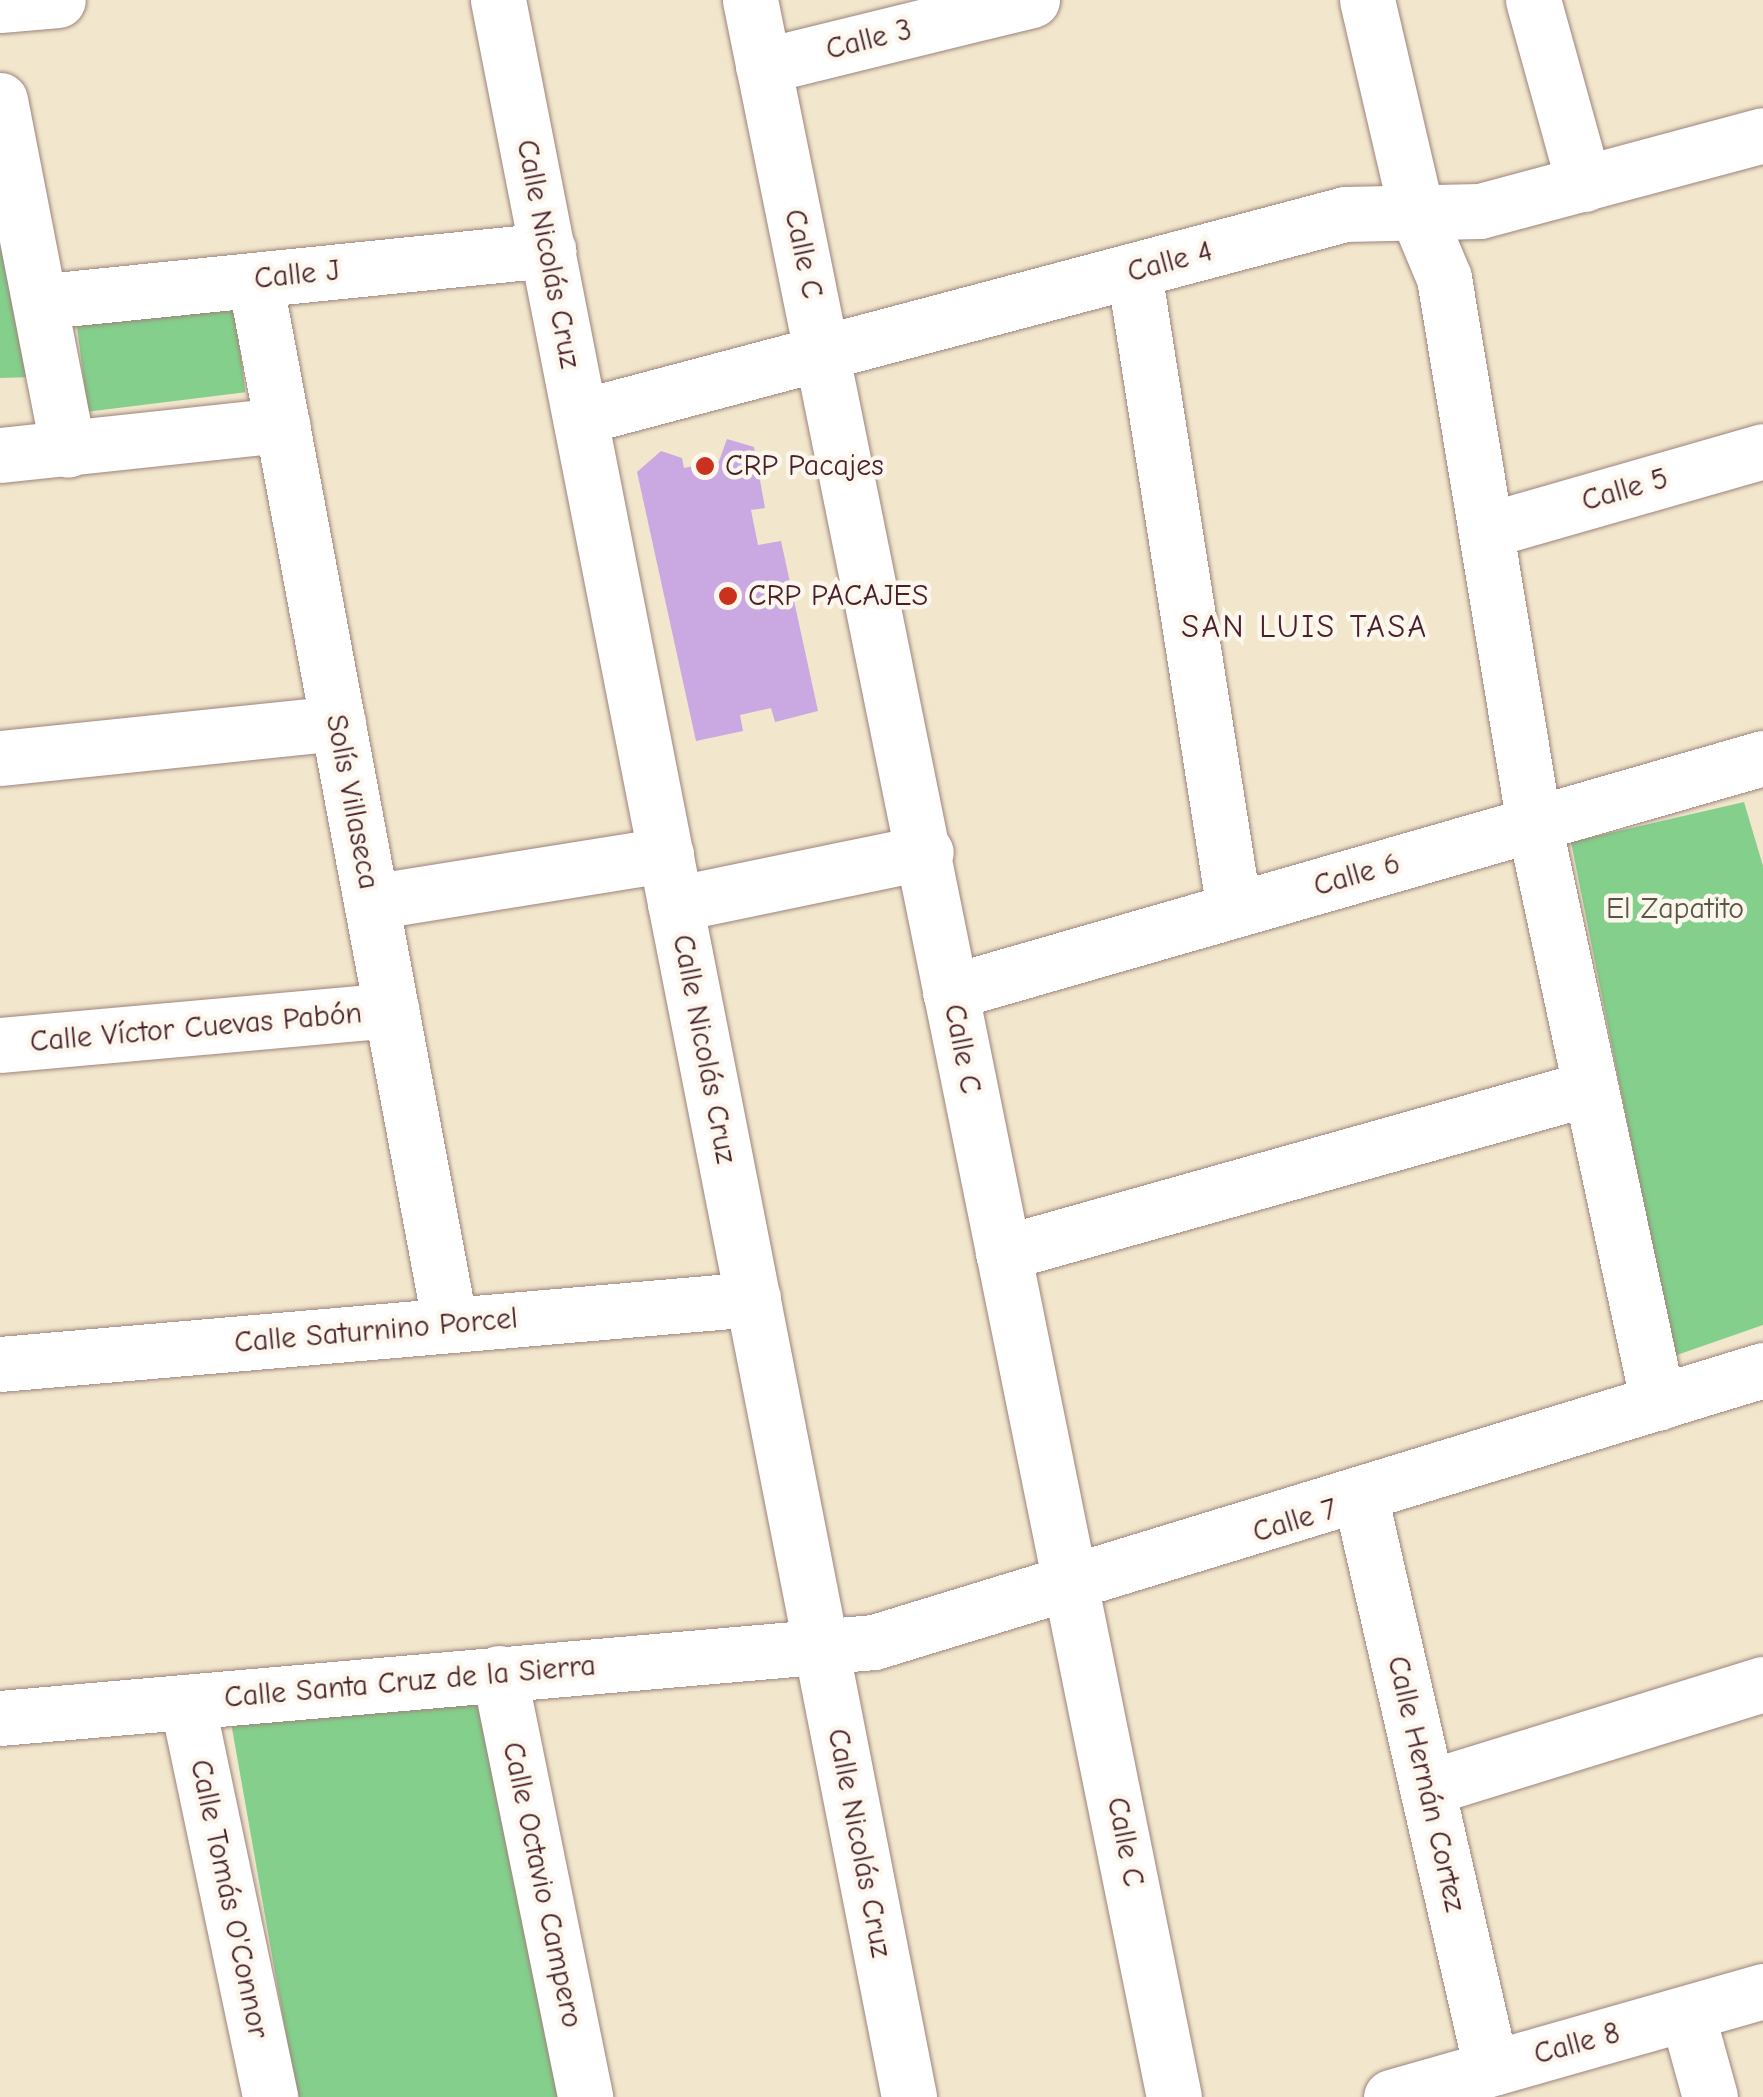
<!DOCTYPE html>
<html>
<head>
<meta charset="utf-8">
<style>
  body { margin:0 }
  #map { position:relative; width:1763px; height:2097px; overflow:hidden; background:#f2e7cd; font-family:"Comic Neue",sans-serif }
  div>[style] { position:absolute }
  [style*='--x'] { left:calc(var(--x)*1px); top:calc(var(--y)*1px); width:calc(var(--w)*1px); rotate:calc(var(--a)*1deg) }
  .green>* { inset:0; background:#84cf8c; transform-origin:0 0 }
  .building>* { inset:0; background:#caa8e2 }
  .roads { filter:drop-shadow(0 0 2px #9e837c) drop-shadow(0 0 2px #9e837c) }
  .minor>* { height:55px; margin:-27.5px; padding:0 27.5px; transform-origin:27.5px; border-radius:27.5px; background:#fff }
  .dots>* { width:28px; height:28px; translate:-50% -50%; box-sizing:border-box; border:5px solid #fbf7ec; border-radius:50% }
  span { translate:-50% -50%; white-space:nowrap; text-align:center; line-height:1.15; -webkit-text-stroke:9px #fbf7ec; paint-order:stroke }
  .street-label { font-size:30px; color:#4a1f2b }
  .poi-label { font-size:30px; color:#4a1f2b }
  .left { translate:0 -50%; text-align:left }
  .park-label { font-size:30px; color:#5b5448 }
  .neighbourhood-label { font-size:32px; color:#4a1f2b; letter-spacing:2.5px }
</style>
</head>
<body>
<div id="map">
  <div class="green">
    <i style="clip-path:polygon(0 201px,33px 377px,0 378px)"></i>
    <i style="left:234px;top:300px;width:93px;height:159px;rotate:83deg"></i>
    <i style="clip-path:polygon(1744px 802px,1763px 866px,1763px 1325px,1674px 1356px,1571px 842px)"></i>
    <i style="clip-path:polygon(484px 1685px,561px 2097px,297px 2097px,229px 1711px)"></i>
  </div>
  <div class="building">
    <i style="clip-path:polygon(727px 439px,754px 447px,765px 508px,751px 510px,758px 545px,781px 541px,818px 711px,775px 722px,771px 708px,740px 715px,743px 731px,696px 741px,637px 472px,661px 451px,682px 458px,684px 468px,719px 461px)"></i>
  </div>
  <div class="roads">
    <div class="minor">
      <i style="--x:498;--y:0;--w:2137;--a:78.91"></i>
      <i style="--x:750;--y:0;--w:2139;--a:78.57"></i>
      <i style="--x:1367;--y:0;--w:217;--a:76.9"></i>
      <i style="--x:1416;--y:211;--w:73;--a:67.3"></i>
      <i style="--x:1444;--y:278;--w:553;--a:80.64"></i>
      <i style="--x:1534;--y:824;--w:592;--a:77.91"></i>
      <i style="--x:1533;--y:0;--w:191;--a:74.5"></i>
      <i style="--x:0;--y:5;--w:58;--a:-4.9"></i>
      <i style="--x:763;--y:66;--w:277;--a:-13.8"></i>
      <i style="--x:0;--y:100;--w:356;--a:79"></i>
      <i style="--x:1134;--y:272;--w:646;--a:81.09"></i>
      <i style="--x:255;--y:280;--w:1063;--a:79.43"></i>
      <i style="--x:46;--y:301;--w:505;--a:-5.8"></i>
      <i style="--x:580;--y:417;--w:791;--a:-14.86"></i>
      <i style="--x:1345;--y:214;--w:135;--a:-1.3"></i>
      <i style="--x:1480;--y:211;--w:293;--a:-15"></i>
      <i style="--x:0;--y:455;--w:284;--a:-6.1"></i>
      <i style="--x:1488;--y:530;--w:286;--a:-16"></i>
      <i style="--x:0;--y:758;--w:340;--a:-5.9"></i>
      <i style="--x:371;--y:902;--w:299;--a:-9.1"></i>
      <i style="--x:675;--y:904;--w:256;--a:-11.7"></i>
      <i style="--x:950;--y:992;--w:846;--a:-16.06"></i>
      <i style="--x:0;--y:1045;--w:393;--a:-5.1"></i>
      <i style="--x:1003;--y:1253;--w:606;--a:-15.71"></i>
      <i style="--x:0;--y:1364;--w:756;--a:-4.93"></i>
      <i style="--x:1361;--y:1500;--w:583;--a:77.11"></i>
      <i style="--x:499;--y:1673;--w:433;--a:78.5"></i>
      <i style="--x:187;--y:1702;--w:404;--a:78.1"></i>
      <i style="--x:0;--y:1718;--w:877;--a:-4.97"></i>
      <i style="--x:874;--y:1642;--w:930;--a:-17.01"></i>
      <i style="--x:1427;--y:1788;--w:352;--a:-17.2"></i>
      <i style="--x:1687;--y:2014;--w:86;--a:74.5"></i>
      <i style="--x:1391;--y:2097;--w:387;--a:-15.9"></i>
    </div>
  </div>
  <div class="dots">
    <i style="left:705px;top:466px;background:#c8321e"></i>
    <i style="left:728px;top:596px;background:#c8321e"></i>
  </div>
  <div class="street-label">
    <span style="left:869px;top:40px;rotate:-14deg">Calle 3</span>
    <span style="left:548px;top:254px;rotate:79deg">Calle Nicolás Cruz</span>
    <span style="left:803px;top:254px;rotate:78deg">Calle C</span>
    <span style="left:1170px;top:262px;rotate:-15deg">Calle 4</span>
    <span style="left:297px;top:275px;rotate:-6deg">Calle J</span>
    <span style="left:1625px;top:490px;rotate:-16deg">Calle 5</span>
    <span style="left:352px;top:802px;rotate:79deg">Solís Villaseca</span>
    <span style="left:1357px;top:875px;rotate:-16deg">Calle 6</span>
    <span style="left:196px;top:1028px;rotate:-5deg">Calle Víctor Cuevas Pabón</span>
    <span style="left:704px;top:1049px;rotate:79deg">Calle Nicolás Cruz</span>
    <span style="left:962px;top:1049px;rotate:79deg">Calle C</span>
    <span style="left:376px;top:1331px;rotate:-5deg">Calle Saturnino Porcel</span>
    <span style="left:1295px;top:1521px;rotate:-17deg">Calle 7</span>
    <span style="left:410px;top:1682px;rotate:-5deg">Calle Santa Cruz de la Sierra</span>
    <span style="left:1426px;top:1784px;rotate:77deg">Calle Hernán Cortez</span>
    <span style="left:1125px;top:1842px;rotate:79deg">Calle C</span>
    <span style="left:859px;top:1843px;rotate:79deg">Calle Nicolás Cruz</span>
    <span style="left:542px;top:1885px;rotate:78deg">Calle Octavio Campero</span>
    <span style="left:229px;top:1899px;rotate:78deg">Calle Tomás O'Connor</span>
    <span style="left:1577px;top:2044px;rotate:-15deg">Calle 8</span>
  </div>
  <div class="poi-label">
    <span class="left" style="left:725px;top:466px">CRP Pacajes</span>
    <span class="left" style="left:748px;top:596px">CRP PACAJES</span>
  </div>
  <div class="park-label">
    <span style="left:1675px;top:909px">El Zapatito</span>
  </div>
  <div class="neighbourhood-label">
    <span style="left:1305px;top:627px">SAN LUIS TASA</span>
  </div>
</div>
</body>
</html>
